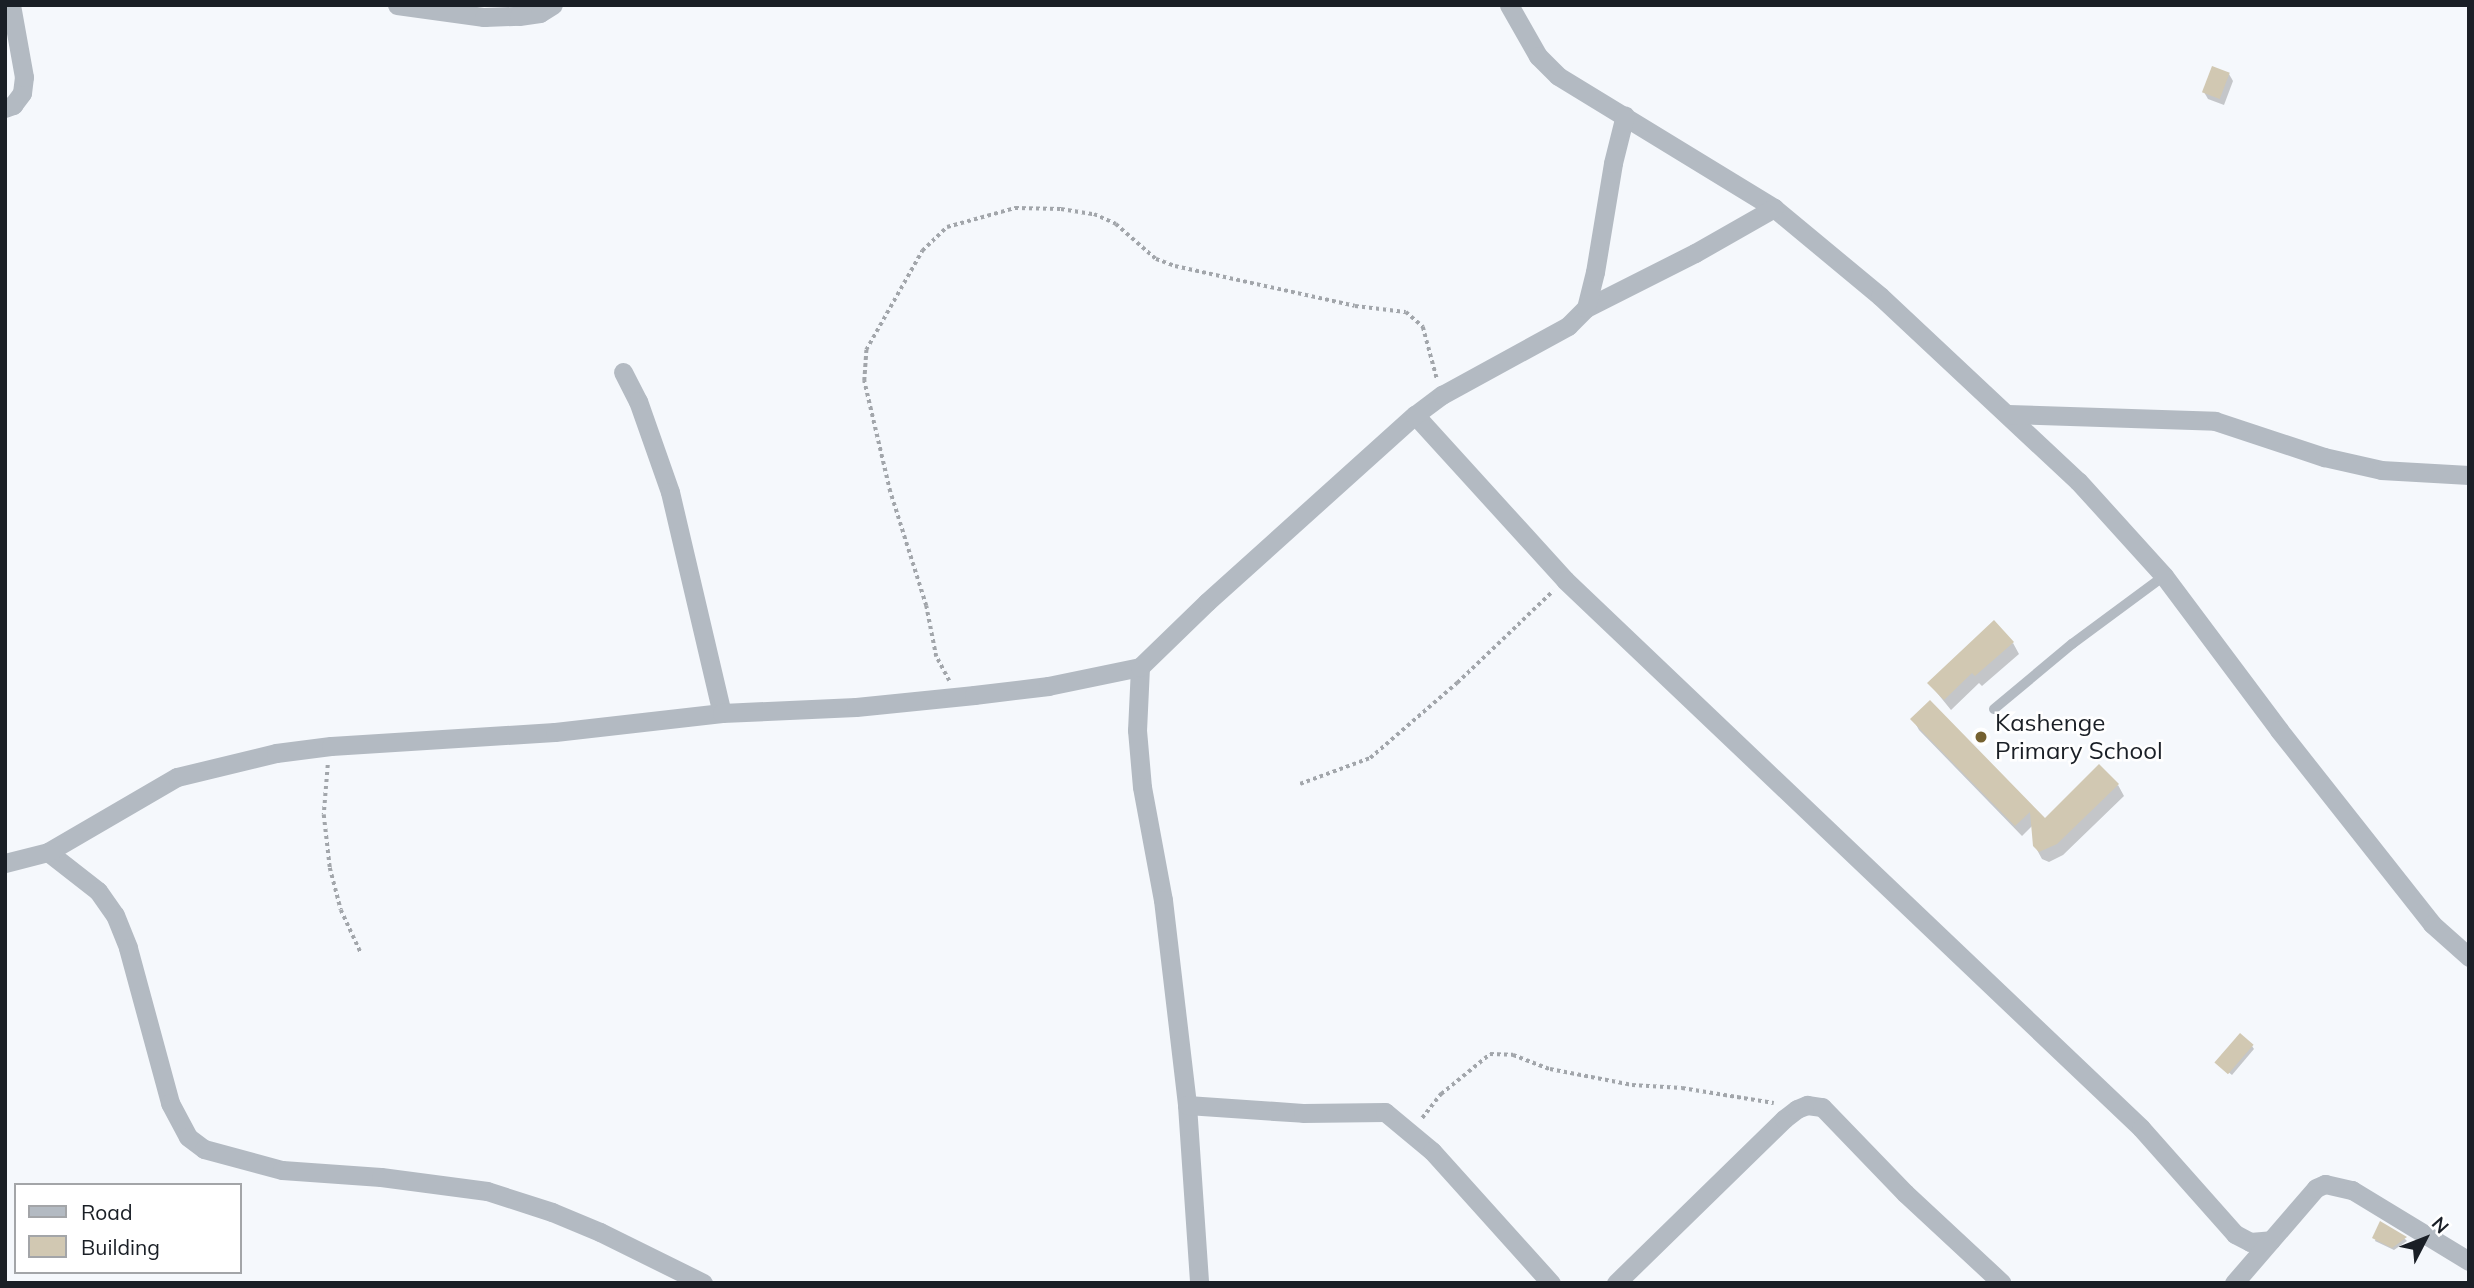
<!DOCTYPE html>
<html>
<head>
<meta charset="utf-8">
<style>
  body { margin:0 }
  #map { position:relative; width:2474px; height:1288px; overflow:hidden; background:#f5f8fc; font-family:Mulish,sans-serif }
  div>[style] { position:absolute }
  [style*='--x'] { left:calc(var(--x)*1px); top:calc(var(--y)*1px); width:calc(var(--w)*1px); rotate:calc(var(--a)*1deg) }
  .shadow>* { inset:0; background:#0003 }
  .building>* { inset:0; background:#d1c8b2; transform-origin:0 0 }
  .path>* { height:3.5px; margin-top:-1.75px; transform-origin:0; background:repeating-linear-gradient(90deg,#a2a6ab 0 3.5px,transparent 0 7px) }
  .service>* { height:10px; margin:-5px; padding:0 5px; transform-origin:5px; border-radius:5px; background:#b3bac2 }
  .minor>* { height:19px; margin:-9.5px; padding:0 9.5px; transform-origin:9.5px; border-radius:9.5px; background:#b3bac2 }
  .dots>* { width:19px; height:19px; translate:-50% -50%; box-sizing:border-box; border:4px solid #fff; border-radius:50% }
  span { translate:-50% -50%; white-space:nowrap; text-align:center; line-height:1.15; -webkit-text-stroke:5px #fff; paint-order:stroke }
  .poi-label { font-size:24px; color:#1a1f26 }
  .left { translate:0 -50%; text-align:left }
  .frame { position:absolute; inset:0; border:7px solid #1a1f26; pointer-events:none }
  .legend { position:absolute; left:14px; top:1183px; width:228px; height:91px; box-sizing:border-box; background:#fff; border:2px solid #a3a5a8; margin:0; padding:9px 12px; list-style:none; font-size:21px; color:#1a1f26 }
  .legend li { display:flex; align-items:center; gap:14px; height:35px }
  .legend b { width:35px; border:2px solid #a3a5a8 }
  .north { position:absolute; left:2390px; top:1204px; width:70px; height:70px; -webkit-text-stroke:5px #fff; paint-order:stroke; rotate:48deg; font-size:19px; font-weight:700; line-height:28px; text-align:center; color:#1a1f26 }
  .north::after { content:''; display:block; margin:auto; width:24px; height:32px; background:#1a1f26; clip-path:polygon(50% 0,100% 100%,50% 72%,0 100%) }
</style>
</head>
<body>
<div id="map">
  <div class="shadow">
    <i style="clip-path:polygon(2229px 74px,2233px 81px,2224px 105px,2208px 99px,2204px 92px)"></i>
    <i style="clip-path:polygon(2013px 643px,2019px 654px,1982px 686px,1979px 683px,1951px 710px,1929px 683px)"></i>
    <i style="clip-path:polygon(1913px 719px,2045px 820px,2118px 785px,2124px 796px,2063px 855px,2049px 862px,2042px 859px,2036px 848px,2033px 825px,2022px 836px,1919px 730px)"></i>
    <i style="clip-path:polygon(2252px 1046px,2254px 1049px,2232px 1075px,2216px 1062px)"></i>
    <i style="clip-path:polygon(2381px 1224px,2405px 1239px,2407px 1241px,2394px 1250px,2375px 1241px)"></i>
  </div>
  <div class="building">
    <i style="left:2212px;top:66px;width:19px;height:28px;rotate:21deg"></i>
    <i style="clip-path:polygon(1994px 620px,2014px 642px,1975px 676px,1972px 673px,1944px 700px,1927px 683px)"></i>
    <i style="clip-path:polygon(1930px 700px,2045px 818px,2099px 764px,2119px 784px,2057px 844px,2039px 852px,2033px 846px,2030px 812px,2015px 826px,1910px 719px)"></i>
    <i style="left:2240px;top:1033px;width:18px;height:39px;rotate:41deg"></i>
    <i style="clip-path:polygon(2380px 1221px,2407px 1237px,2392px 1248px,2372px 1238px)"></i>
  </div>
  <div class="path">
    <i style="--x:949;--y:681;--w:27;--a:-118"></i>
    <i style="--x:936;--y:657;--w:52;--a:-101.1"></i>
    <i style="--x:926;--y:606;--w:120;--a:-107.5"></i>
    <i style="--x:890;--y:492;--w:114;--a:-103.2"></i>
    <i style="--x:864;--y:381;--w:31;--a:-86"></i>
    <i style="--x:866;--y:350;--w:114;--a:-60.5"></i>
    <i style="--x:922;--y:251;--w:35;--a:-44"></i>
    <i style="--x:947;--y:227;--w:71;--a:-15.6"></i>
    <i style="--x:1015;--y:208;--w:46;--a:1.2"></i>
    <i style="--x:1061;--y:209;--w:33;--a:9"></i>
    <i style="--x:1094;--y:214;--w:24;--a:24"></i>
    <i style="--x:1116;--y:224;--w:53;--a:41.2"></i>
    <i style="--x:1156;--y:259;--w:20;--a:20"></i>
    <i style="--x:1175;--y:266;--w:184;--a:12.5"></i>
    <i style="--x:1355;--y:306;--w:51;--a:6.7"></i>
    <i style="--x:1406;--y:312;--w:23;--a:41"></i>
    <i style="--x:1423;--y:327;--w:54;--a:74.9"></i>
    <i style="--x:328;--y:765;--w:50;--a:94.6"></i>
    <i style="--x:324;--y:815;--w:53;--a:83.5"></i>
    <i style="--x:330;--y:868;--w:43;--a:75.3"></i>
    <i style="--x:341;--y:910;--w:47;--a:65.1"></i>
    <i style="--x:1300;--y:784;--w:75;--a:-20.4"></i>
    <i style="--x:1370;--y:758;--w:115;--a:-40.8"></i>
    <i style="--x:1457;--y:683;--w:133;--a:-43.8"></i>
    <i style="--x:1422;--y:1118;--w:31;--a:-52"></i>
    <i style="--x:1441;--y:1094;--w:63;--a:-39.2"></i>
    <i style="--x:1490;--y:1054;--w:23;--a:2"></i>
    <i style="--x:1513;--y:1055;--w:40;--a:21"></i>
    <i style="--x:1550;--y:1069;--w:84;--a:11"></i>
    <i style="--x:1632;--y:1085;--w:50;--a:3.4"></i>
    <i style="--x:1682;--y:1088;--w:93;--a:9.3"></i>
  </div>
  <div class="service">
    <i style="--x:1994;--y:709;--w:102;--a:-39.8"></i>
    <i style="--x:2072;--y:644;--w:114;--a:-36.5"></i>
  </div>
  <div class="minor">
    <i style="--x:397;--y:5;--w:88;--a:7.9"></i>
    <i style="--x:484;--y:17;--w:35;--a:-2"></i>
    <i style="--x:519;--y:16;--w:21;--a:-8"></i>
    <i style="--x:540;--y:13;--w:15;--a:-32"></i>
    <i style="--x:1509;--y:5;--w:59;--a:60.4"></i>
    <i style="--x:1538;--y:56;--w:28;--a:45"></i>
    <i style="--x:1558;--y:76;--w:253;--a:31.4"></i>
    <i style="--x:1774;--y:208;--w:138;--a:39.7"></i>
    <i style="--x:1880;--y:296;--w:271;--a:43.1"></i>
    <i style="--x:2078;--y:481;--w:128;--a:47.8"></i>
    <i style="--x:2164;--y:576;--w:192;--a:53.2"></i>
    <i style="--x:2279;--y:730;--w:247;--a:51.7"></i>
    <i style="--x:2432;--y:924;--w:50;--a:41.7"></i>
    <i style="--x:5;--y:108;--w:9;--a:-21"></i>
    <i style="--x:13;--y:105;--w:15;--a:-53"></i>
    <i style="--x:22;--y:93;--w:16;--a:-83"></i>
    <i style="--x:24;--y:77;--w:73;--a:-100.2"></i>
    <i style="--x:1586;--y:308;--w:122;--a:-26.8"></i>
    <i style="--x:1695;--y:253;--w:91;--a:-29.7"></i>
    <i style="--x:623;--y:372;--w:33;--a:63"></i>
    <i style="--x:638;--y:401;--w:96;--a:70.6"></i>
    <i style="--x:670;--y:492;--w:227;--a:76.8"></i>
    <i style="--x:2008;--y:414;--w:207;--a:1.9"></i>
    <i style="--x:2215;--y:421;--w:115;--a:18.3"></i>
    <i style="--x:2324;--y:457;--w:58;--a:12.8"></i>
    <i style="--x:2381;--y:470;--w:88;--a:3.3"></i>
    <i style="--x:1415;--y:415;--w:223;--a:47.7"></i>
    <i style="--x:1565;--y:580;--w:795;--a:43.57"></i>
    <i style="--x:2141;--y:1128;--w:142;--a:48.4"></i>
    <i style="--x:2235;--y:1234;--w:17;--a:28"></i>
    <i style="--x:2250;--y:1242;--w:21;--a:-5"></i>
    <i style="--x:1140;--y:667;--w:63;--a:92.7"></i>
    <i style="--x:1137;--y:730;--w:57;--a:85"></i>
    <i style="--x:1142;--y:787;--w:115;--a:79.5"></i>
    <i style="--x:1163;--y:900;--w:206;--a:83.3"></i>
    <i style="--x:1187;--y:1105;--w:178;--a:86.1"></i>
    <i style="--x:48;--y:852;--w:63;--a:38"></i>
    <i style="--x:98;--y:891;--w:29;--a:55"></i>
    <i style="--x:115;--y:915;--w:35;--a:68"></i>
    <i style="--x:128;--y:948;--w:161;--a:74.8"></i>
    <i style="--x:170;--y:1103;--w:38;--a:62"></i>
    <i style="--x:188;--y:1137;--w:20;--a:37"></i>
    <i style="--x:204;--y:1149;--w:81;--a:15.1"></i>
    <i style="--x:282;--y:1170;--w:99;--a:4"></i>
    <i style="--x:381;--y:1177;--w:107;--a:7.5"></i>
    <i style="--x:487;--y:1191;--w:68;--a:17.9"></i>
    <i style="--x:552;--y:1212;--w:52;--a:22.6"></i>
    <i style="--x:600;--y:1232;--w:115;--a:26.3"></i>
    <i style="--x:5;--y:863;--w:44;--a:-14.3"></i>
    <i style="--x:48;--y:852;--w:149;--a:-30.2"></i>
    <i style="--x:177;--y:777;--w:102;--a:-13.6"></i>
    <i style="--x:276;--y:753;--w:55;--a:-7.3"></i>
    <i style="--x:331;--y:746;--w:224;--a:-3.6"></i>
    <i style="--x:555;--y:732;--w:168;--a:-6.5"></i>
    <i style="--x:722;--y:713;--w:134;--a:-2.6"></i>
    <i style="--x:856;--y:707;--w:119;--a:-5.8"></i>
    <i style="--x:974;--y:695;--w:75;--a:-6.9"></i>
    <i style="--x:1048;--y:686;--w:94;--a:-11.7"></i>
    <i style="--x:1140;--y:667;--w:93;--a:-44.1"></i>
    <i style="--x:1207;--y:602;--w:280;--a:-42"></i>
    <i style="--x:1415;--y:415;--w:34;--a:-37"></i>
    <i style="--x:1442;--y:395;--w:144;--a:-28.7"></i>
    <i style="--x:1568;--y:326;--w:25;--a:-45"></i>
    <i style="--x:1586;--y:308;--w:37;--a:-76"></i>
    <i style="--x:1595;--y:272;--w:110;--a:-80.6"></i>
    <i style="--x:1613;--y:163;--w:49;--a:-76"></i>
    <i style="--x:1187;--y:1105;--w:116;--a:3.9"></i>
    <i style="--x:1303;--y:1113;--w:82;--a:-0.7"></i>
    <i style="--x:1385;--y:1112;--w:61;--a:39.7"></i>
    <i style="--x:1432;--y:1151;--w:178;--a:48"></i>
    <i style="--x:1616;--y:1283;--w:235;--a:-44.3"></i>
    <i style="--x:1784;--y:1119;--w:16;--a:-38"></i>
    <i style="--x:1797;--y:1109;--w:11;--a:-22"></i>
    <i style="--x:1807;--y:1105;--w:15;--a:8"></i>
    <i style="--x:1822;--y:1107;--w:120;--a:46"></i>
    <i style="--x:1905;--y:1193;--w:132;--a:42.9"></i>
    <i style="--x:2234;--y:1283;--w:125;--a:-49.2"></i>
    <i style="--x:2316;--y:1188;--w:10;--a:-24"></i>
    <i style="--x:2325;--y:1184;--w:28;--a:13"></i>
    <i style="--x:2352;--y:1190;--w:137;--a:31.3"></i>
  </div>
  <div class="dots">
    <i style="left:1981px;top:737px;background:#756130"></i>
  </div>
  <div class="poi-label">
    <span class="left" style="left:1995px;top:737px">Kashenge<br>Primary School</span>
  </div>
  <div class="frame"></div>
  <ul class="legend">
  <li><b style="height:9px;background:#b3bac2"></b>Road</li>
  <li><b style="height:19px;background:#d1c8b2"></b>Building</li>
  </ul>
  <div class="north">N</div>
</div>
</body>
</html>
